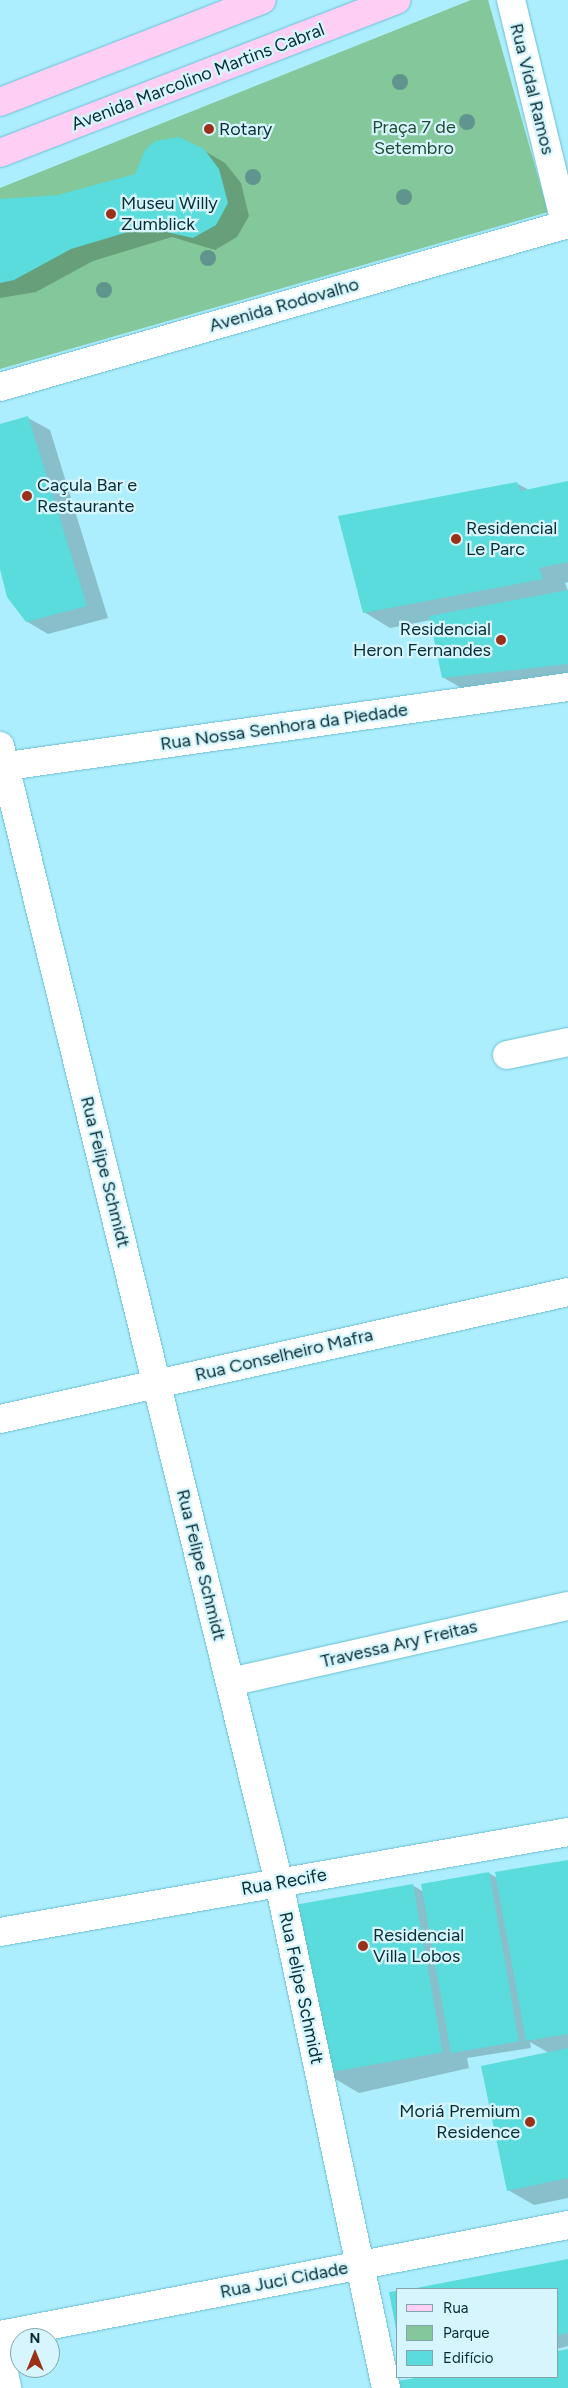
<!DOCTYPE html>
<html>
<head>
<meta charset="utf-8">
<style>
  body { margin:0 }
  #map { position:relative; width:568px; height:2388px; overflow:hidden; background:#aceefe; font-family:Figtree,sans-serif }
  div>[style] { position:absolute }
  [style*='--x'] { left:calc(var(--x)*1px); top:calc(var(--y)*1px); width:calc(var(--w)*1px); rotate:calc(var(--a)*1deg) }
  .green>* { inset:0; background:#83c79a }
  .shadow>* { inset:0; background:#0003 }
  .building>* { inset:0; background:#59dcdb; transform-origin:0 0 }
  .roads { filter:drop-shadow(0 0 1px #6abfd2) drop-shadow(0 0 1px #6abfd2) }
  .minor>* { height:28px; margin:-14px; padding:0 14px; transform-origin:14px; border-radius:14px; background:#fff }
  .tertiary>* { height:28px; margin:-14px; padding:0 14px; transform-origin:14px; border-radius:14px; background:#fff }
  .primary>* { height:28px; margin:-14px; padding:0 14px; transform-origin:14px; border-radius:14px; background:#fecef4 }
  .trees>* { width:16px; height:16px; margin:-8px; border-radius:50%; background:#5f958e }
  .dots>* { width:14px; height:14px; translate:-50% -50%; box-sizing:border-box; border:2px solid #d6f5fd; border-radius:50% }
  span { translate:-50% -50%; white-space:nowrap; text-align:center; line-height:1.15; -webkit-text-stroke:4.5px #d6f5fd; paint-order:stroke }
  .street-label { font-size:18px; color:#072d35 }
  .park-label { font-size:18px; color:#204d32 }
  .poi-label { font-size:18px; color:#072d35 }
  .left { translate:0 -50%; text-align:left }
  .right { translate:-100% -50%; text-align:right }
  .legend { position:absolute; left:396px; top:2288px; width:162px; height:90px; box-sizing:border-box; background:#d6f5fd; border:1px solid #83a5ad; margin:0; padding:6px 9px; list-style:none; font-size:15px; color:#072d35 }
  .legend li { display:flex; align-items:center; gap:10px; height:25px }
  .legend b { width:25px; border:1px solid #83a5ad }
  .north { position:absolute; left:10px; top:2328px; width:50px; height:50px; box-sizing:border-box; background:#d6f5fd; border:1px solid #83a5ad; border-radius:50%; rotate:0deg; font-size:14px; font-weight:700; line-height:20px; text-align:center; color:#072d35 }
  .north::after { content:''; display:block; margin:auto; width:18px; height:22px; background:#9a3118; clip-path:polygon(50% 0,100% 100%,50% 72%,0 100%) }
</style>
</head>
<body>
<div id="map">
  <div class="green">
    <i style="clip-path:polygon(471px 0,488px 0,548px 212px,0 369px,0 188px)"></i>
  </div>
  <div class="shadow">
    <i style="clip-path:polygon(203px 150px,225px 163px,241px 183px,249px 216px,237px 237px,215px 250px,172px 237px,93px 261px,36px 292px,0 298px,0 201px,58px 197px,136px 175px)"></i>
    <i style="clip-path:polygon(28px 418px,50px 430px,108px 618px,48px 634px,26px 621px,0 565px,0 425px)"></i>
    <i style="clip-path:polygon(568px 482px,568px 582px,565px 583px,568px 591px,568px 682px,470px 693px,444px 678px,431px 620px,390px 628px,364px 612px,516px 483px,529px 490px)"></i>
    <i style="clip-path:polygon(568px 1861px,568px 2198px,534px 2205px,508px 2190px,549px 2053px,530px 2042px,531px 2048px,467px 2058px,469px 2068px,359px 2093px,332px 2077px,412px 1885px,424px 1892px,489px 1873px,497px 1878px)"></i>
    <i style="clip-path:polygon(568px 2260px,568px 2346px,557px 2349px,557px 2289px,413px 2289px)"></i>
    <i style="clip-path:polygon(568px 2350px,568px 2388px,401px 2388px,423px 2377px,557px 2377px,557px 2352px)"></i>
  </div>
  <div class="building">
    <i style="clip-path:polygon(179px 137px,204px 149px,219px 169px,228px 203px,216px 225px,193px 238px,158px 230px,151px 225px,71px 249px,14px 280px,0 283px,0 199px,58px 195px,135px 174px,145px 150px,155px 141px)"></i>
    <i style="clip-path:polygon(28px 416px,87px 606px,26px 622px,7px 597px,0 569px,0 424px)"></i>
    <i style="clip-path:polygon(568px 481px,568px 562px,539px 568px,543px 579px,363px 613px,338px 516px,517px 482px,520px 491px)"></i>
    <i style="clip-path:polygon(568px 590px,568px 664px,442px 678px,429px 616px)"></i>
    <i style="clip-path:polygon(568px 1860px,568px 2034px,526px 2041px,495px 1872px)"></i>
    <i style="left:489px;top:1872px;width:172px;height:69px;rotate:80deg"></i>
    <i style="left:413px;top:1884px;width:171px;height:122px;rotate:80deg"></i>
    <i style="clip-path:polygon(568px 2048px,568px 2178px,507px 2191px,481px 2066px)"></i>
    <i style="clip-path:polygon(568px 2259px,568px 2333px,557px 2335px,557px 2289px,411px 2289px)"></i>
    <i style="clip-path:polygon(397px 2291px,397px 2329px,396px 2329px,389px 2292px)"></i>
    <i style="clip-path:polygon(568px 2349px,568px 2388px,399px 2388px,398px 2381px,421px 2377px,557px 2377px,557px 2351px)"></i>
  </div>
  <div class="roads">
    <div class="minor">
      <i style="--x:0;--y:746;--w:1171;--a:76.21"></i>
      <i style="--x:279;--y:1883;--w:516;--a:78.04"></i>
      <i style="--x:0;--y:767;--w:574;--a:-8.02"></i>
      <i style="--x:507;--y:1055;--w:62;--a:-12"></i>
      <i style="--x:230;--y:1682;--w:346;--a:-12.7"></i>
      <i style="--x:0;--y:2335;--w:579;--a:-10.96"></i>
      <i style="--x:0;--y:2354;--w:35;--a:78"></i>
    </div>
    <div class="tertiary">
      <i style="--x:511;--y:0;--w:230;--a:76.4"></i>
      <i style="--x:0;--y:387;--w:591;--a:-16.01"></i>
      <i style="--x:0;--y:1419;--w:582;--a:-12.6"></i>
      <i style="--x:0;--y:1932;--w:577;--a:-9.98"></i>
    </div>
    <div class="primary">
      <i style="--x:0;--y:102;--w:281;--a:-21.3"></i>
      <i style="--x:0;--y:153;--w:425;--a:-21.1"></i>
    </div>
  </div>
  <div class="trees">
    <i style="left:400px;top:82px"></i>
    <i style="left:467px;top:122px"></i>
    <i style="left:253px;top:177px"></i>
    <i style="left:404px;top:197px"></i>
    <i style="left:208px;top:258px"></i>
    <i style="left:104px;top:290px"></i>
  </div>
  <div class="dots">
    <i style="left:209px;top:129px;background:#9a3118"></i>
    <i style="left:111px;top:214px;background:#9a3118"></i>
    <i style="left:27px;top:496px;background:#9a3118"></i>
    <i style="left:456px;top:539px;background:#9a3118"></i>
    <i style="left:501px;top:640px;background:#9a3118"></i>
    <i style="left:363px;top:1946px;background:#9a3118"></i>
    <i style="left:530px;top:2122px;background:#9a3118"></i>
  </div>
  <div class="street-label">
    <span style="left:198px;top:77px;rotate:-21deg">Avenida Marcolino Martins Cabral</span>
    <span style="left:532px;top:89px;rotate:76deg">Rua Vidal Ramos</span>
    <span style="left:284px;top:305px;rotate:-16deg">Avenida Rodovalho</span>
    <span style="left:284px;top:727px;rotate:-8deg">Rua Nossa Senhora da Piedade</span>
    <span style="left:105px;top:1172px;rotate:76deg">Rua Felipe Schmidt</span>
    <span style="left:284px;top:1355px;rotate:-13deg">Rua Conselheiro Mafra</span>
    <span style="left:201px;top:1565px;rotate:76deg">Rua Felipe Schmidt</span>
    <span style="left:399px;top:1644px;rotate:-13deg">Travessa Ary Freitas</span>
    <span style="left:284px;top:1882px;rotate:-10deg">Rua Recife</span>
    <span style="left:301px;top:1988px;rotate:78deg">Rua Felipe Schmidt</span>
    <span style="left:284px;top:2280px;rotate:-11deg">Rua Juci Cidade</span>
  </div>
  <div class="park-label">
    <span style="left:414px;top:138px">Praça 7 de<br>Setembro</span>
  </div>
  <div class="poi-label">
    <span class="left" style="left:219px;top:129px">Rotary</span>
    <span class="left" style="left:121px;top:214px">Museu Willy<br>Zumblick</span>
    <span class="left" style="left:37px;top:496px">Caçula Bar e<br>Restaurante</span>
    <span class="left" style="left:466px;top:539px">Residencial<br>Le Parc</span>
    <span class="right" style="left:491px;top:640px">Residencial<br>Heron Fernandes</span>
    <span class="left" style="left:373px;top:1946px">Residencial<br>Villa Lobos</span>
    <span class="right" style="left:520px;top:2122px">Moriá Premium<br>Residence</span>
  </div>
  <ul class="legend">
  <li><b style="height:6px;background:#fecef4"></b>Rua</li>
  <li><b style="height:14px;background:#83c79a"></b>Parque</li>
  <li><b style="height:14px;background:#59dcdb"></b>Edifício</li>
  </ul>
  <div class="north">N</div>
</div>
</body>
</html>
